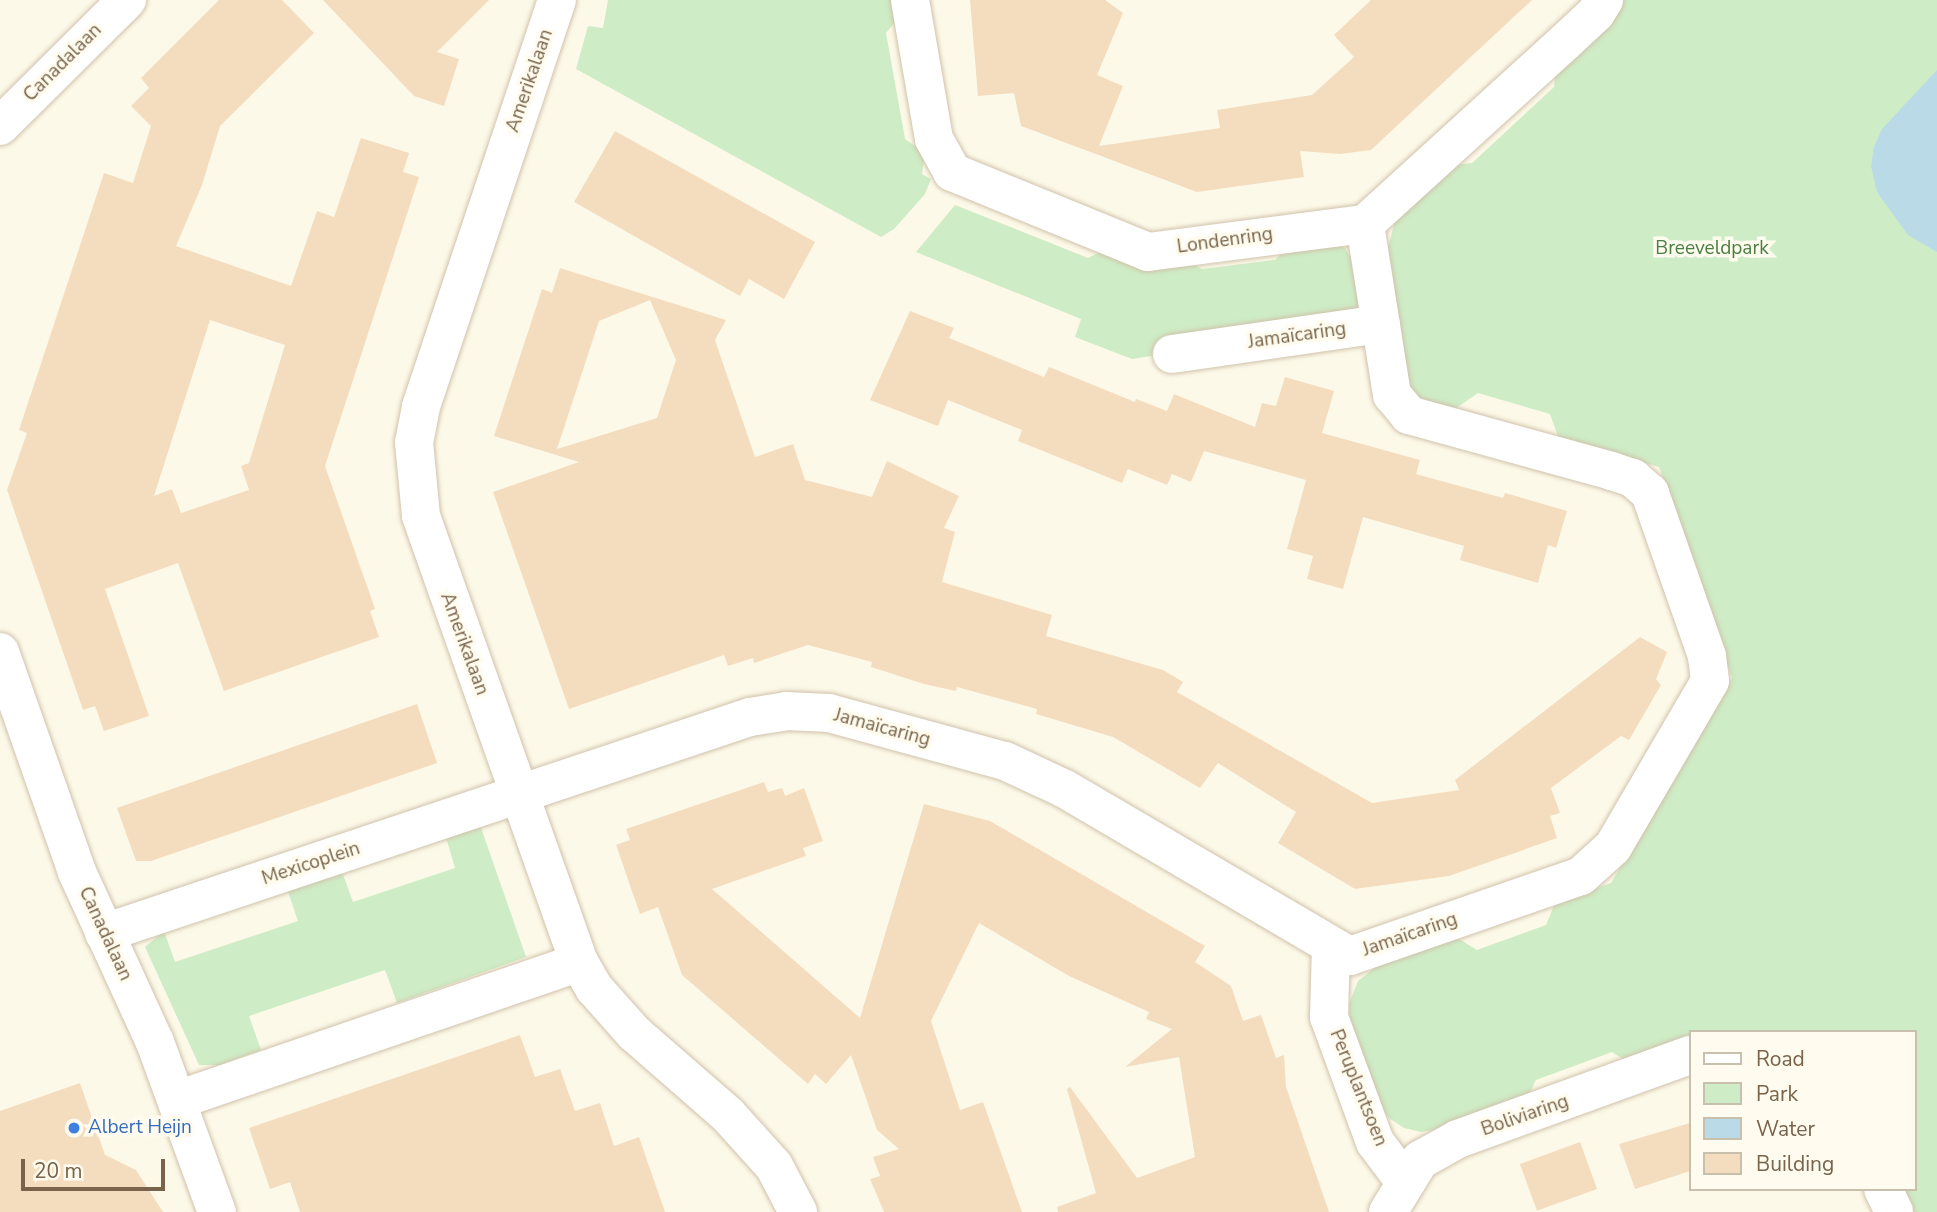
<!DOCTYPE html>
<html>
<head>
<meta charset="utf-8">
<style>
  body { margin:0 }
  #map { position:relative; width:1937px; height:1212px; overflow:hidden; background:#fdf9e8; font-family:"Nunito Sans",sans-serif }
  div>[style] { position:absolute }
  [style*='--x'] { left:calc(var(--x)*1px); top:calc(var(--y)*1px); width:calc(var(--w)*1px); rotate:calc(var(--a)*1deg) }
  .green>* { inset:0; background:#ceecc5 }
  .water>* { inset:0; background:#bbdae8 }
  .building>* { inset:0; background:#f4ddbf; transform-origin:0 0 }
  .roads { filter:drop-shadow(0 0 2px #d0c2ac) drop-shadow(0 0 2px #d0c2ac) }
  .minor>* { height:38px; margin:-19px; padding:0 19px; transform-origin:19px; border-radius:19px; background:#fff }
  .dots>* { width:19px; height:19px; translate:-50% -50%; box-sizing:border-box; border:4px solid #fffcef; border-radius:50% }
  span { translate:-50% -50%; white-space:nowrap; text-align:center; line-height:1.15; -webkit-text-stroke:7px #fffcef; paint-order:stroke }
  .street-label { font-size:19px; color:#79634a }
  .park-label { font-size:19px; color:#497f42 }
  .shop-label { font-size:19px; color:#366cbe }
  .left { translate:0 -50%; text-align:left }
  .legend { position:absolute; left:1689px; top:1030px; width:228px; height:161px; box-sizing:border-box; background:#fffcef; border:2px solid #c9bfad; margin:0; padding:9px 12px; list-style:none; font-size:21px; color:#79634a }
  .legend li { display:flex; align-items:center; gap:14px; height:35px }
  .legend b { width:35px; border:2px solid #c9bfad }
  .scale { position:absolute; left:21px; top:1159px; width:144px; height:32px; box-sizing:border-box; border:4px solid #79634a; border-top:0; padding-left:9px; font-size:21px; line-height:24px; white-space:nowrap; color:#79634a; -webkit-text-stroke:5px #fffcef; paint-order:stroke }
</style>
</head>
<body>
<div id="map">
  <div class="green">
    <i style="clip-path:polygon(608px 0,896px 0,900px 16px,886px 33px,905px 139px,925px 153px,922px 174px,931px 179px,925px 194px,894px 229px,881px 237px,576px 69px,588px 26px,603px 28px)"></i>
    <i style="clip-path:polygon(1622px 0,1937px 0,1937px 1212px,1906px 1212px,1899px 1189px,1914px 1189px,1914px 1032px,1690px 1032px,1690px 1043px,1631px 1064px,1612px 1052px,1536px 1080px,1527px 1099px,1443px 1128px,1421px 1132px,1404px 1128px,1389px 1118px,1379px 1105px,1350px 1020px,1349px 1004px,1358px 981px,1382px 962px,1456px 937px,1477px 950px,1546px 925px,1555px 903px,1611px 883px,1732px 678px,1659px 467px,1559px 439px,1550px 414px,1478px 393px,1455px 409px,1425px 401px,1412px 394px,1406px 380px,1388px 248px,1396px 216px,1447px 166px,1472px 163px,1554px 87px,1556px 66px)"></i>
    <i style="clip-path:polygon(955px 205px,1088px 258px,1106px 249px,1186px 260px,1202px 269px,1275px 260px,1289px 245px,1325px 239px,1345px 248px,1356px 267px,1362px 309px,1164px 337px,1164px 354px,1132px 359px,1075px 337px,1081px 319px,916px 252px)"></i>
    <i style="clip-path:polygon(479px 822px,526px 957px,397px 1003px,385px 970px,249px 1016px,261px 1050px,220px 1065px,199px 1065px,145px 947px,164px 931px,175px 962px,298px 921px,287px 889px,341px 869px,353px 902px,455px 868px,445px 834px)"></i>
  </div>
  <div class="water">
    <i style="clip-path:polygon(1937px 70px,1937px 252px,1908px 235px,1877px 192px,1871px 166px,1874px 147px,1882px 129px)"></i>
  </div>
  <div class="building">
    <i style="clip-path:polygon(evenodd,219px 0,282px 0,314px 33px,220px 126px,202px 185px,176px 246px,291px 286px,317px 211px,334px 217px,361px 138px,409px 153px,403px 172px,419px 177px,325px 466px,375px 609px,370px 611px,379px 637px,224px 691px,178px 563px,105px 589px,149px 716px,104px 731px,95px 706px,83px 710px,7px 490px,27px 433px,19px 430px,104px 173px,133px 183px,151px 126px,131px 106px,149px 88px,141px 78px,219px 0,210px 320px,285px 345px,249px 463px,241px 466px,249px 490px,181px 513px,172px 489px,154px 496px,210px 320px)"></i>
    <i style="clip-path:polygon(323px 0,489px 0,437px 52px,459px 59px,444px 106px,414px 96px)"></i>
    <i style="clip-path:polygon(970px 0,1105px 0,1123px 13px,1097px 75px,1123px 86px,1099px 146px,1220px 128px,1217px 110px,1312px 95px,1354px 57px,1334px 35px,1371px 0,1532px 0,1371px 150px,1340px 154px,1300px 151px,1304px 177px,1197px 192px,1021px 126px,1014px 93px,978px 96px)"></i>
    <i style="clip-path:polygon(615px 131px,815px 242px,784px 299px,749px 279px,740px 296px,574px 202px)"></i>
    <i style="clip-path:polygon(evenodd,560px 268px,726px 320px,715px 340px,755px 457px,793px 444px,805px 480px,872px 497px,887px 461px,959px 496px,944px 528px,955px 532px,942px 582px,1052px 615px,1046px 636px,1163px 670px,1183px 682px,1177px 692px,1372px 803px,1459px 790px,1455px 780px,1640px 637px,1667px 652px,1656px 679px,1661px 685px,1629px 740px,1621px 736px,1551px 788px,1560px 813px,1550px 816px,1557px 838px,1449px 876px,1355px 889px,1278px 843px,1296px 812px,1218px 763px,1200px 788px,1113px 737px,1036px 714px,1037px 709px,957px 687px,956px 691px,924px 684px,871px 667px,872px 662px,808px 645px,754px 663px,753px 658px,728px 666px,724px 655px,569px 709px,493px 492px,579px 462px,494px 436px,542px 289px,552px 293px,560px 268px,650px 300px,676px 360px,657px 418px,557px 449px,599px 321px,650px 300px)"></i>
    <i style="clip-path:polygon(910px 311px,954px 328px,949px 338px,1044px 377px,1049px 367px,1135px 402px,1136px 399px,1167px 411px,1174px 394px,1255px 427px,1262px 403px,1276px 406px,1285px 377px,1334px 391px,1322px 433px,1420px 460px,1416px 474px,1503px 498px,1505px 493px,1567px 511px,1556px 548px,1548px 545px,1538px 583px,1460px 560px,1464px 546px,1363px 517px,1343px 589px,1307px 579px,1313px 556px,1287px 549px,1306px 480px,1204px 451px,1191px 482px,1172px 474px,1167px 485px,1128px 469px,1122px 483px,1018px 441px,1022px 430px,948px 400px,938px 426px,870px 400px)"></i>
    <i style="clip-path:polygon(417px 704px,437px 763px,151px 861px,136px 861px,117px 808px)"></i>
    <i style="clip-path:polygon(764px 782px,768px 792px,782px 788px,785px 796px,804px 788px,823px 841px,803px 848px,806px 856px,712px 889px,860px 1018px,924px 804px,990px 821px,1205px 946px,1195px 962px,1231px 986px,1243px 1021px,1261px 1015px,1276px 1058px,1284px 1055px,1286px 1087px,1329px 1212px,1058px 1212px,1057px 1207px,1096px 1193px,1067px 1089px,1070px 1087px,1137px 1178px,1195px 1157px,1179px 1057px,1125px 1067px,1172px 1029px,1146px 1019px,1149px 1012px,1069px 976px,979px 923px,931px 1021px,960px 1110px,983px 1102px,1022px 1212px,884px 1212px,870px 1179px,880px 1176px,873px 1157px,899px 1149px,877px 1130px,851px 1055px,826px 1084px,815px 1074px,808px 1084px,682px 975px,658px 907px,640px 914px,616px 845px,630px 840px,626px 829px)"></i>
    <i style="clip-path:polygon(520px 1035px,535px 1077px,560px 1069px,575px 1111px,600px 1103px,614px 1146px,639px 1137px,665px 1212px,300px 1212px,290px 1182px,270px 1189px,249px 1128px)"></i>
    <i style="clip-path:polygon(80px 1083px,105px 1155px,136px 1170px,163px 1212px,0 1212px,0 1111px)"></i>
    <i style="clip-path:polygon(1690px 1123px,1690px 1171px,1635px 1189px,1619px 1144px)"></i>
    <i style="left:1580px;top:1142px;width:50px;height:64px;rotate:70deg"></i>
  </div>
  <div class="roads">
    <div class="minor">
      <i style="--x:557;--y:0;--w:429;--a:108.5"></i>
      <i style="--x:421;--y:407;--w:36;--a:101"></i>
      <i style="--x:414;--y:442;--w:74;--a:84.6"></i>
      <i style="--x:421;--y:516;--w:473;--a:70.5"></i>
      <i style="--x:579;--y:962;--w:30;--a:60"></i>
      <i style="--x:594;--y:988;--w:60;--a:48.4"></i>
      <i style="--x:634;--y:1033;--w:125;--a:41.1"></i>
      <i style="--x:728;--y:1115;--w:69;--a:48"></i>
      <i style="--x:774;--y:1166;--w:52;--a:62.4"></i>
      <i style="--x:910;--y:0;--w:141;--a:80.2"></i>
      <i style="--x:934;--y:139;--w:38;--a:61"></i>
      <i style="--x:952;--y:172;--w:212;--a:22.2"></i>
      <i style="--x:1148;--y:252;--w:219;--a:-7.4"></i>
      <i style="--x:1365;--y:224;--w:270;--a:-42.3"></i>
      <i style="--x:1565;--y:42;--w:42;--a:-43.1"></i>
      <i style="--x:1596;--y:13;--w:15;--a:-58"></i>
      <i style="--x:0;--y:126;--w:179;--a:-44.8"></i>
      <i style="--x:1172;--y:354;--w:211;--a:-8.2"></i>
      <i style="--x:0;--y:652;--w:233;--a:70.7"></i>
      <i style="--x:77;--y:872;--w:187;--a:65.4"></i>
      <i style="--x:155;--y:1042;--w:181;--a:70"></i>
      <i style="--x:104;--y:933;--w:681;--a:-18.49"></i>
      <i style="--x:750;--y:717;--w:36;--a:-9"></i>
      <i style="--x:786;--y:711;--w:43;--a:2.7"></i>
      <i style="--x:829;--y:713;--w:182;--a:15.3"></i>
      <i style="--x:1005;--y:761;--w:66;--a:25"></i>
      <i style="--x:1065;--y:789;--w:330;--a:30.4"></i>
      <i style="--x:1350;--y:956;--w:244;--a:-19.1"></i>
      <i style="--x:1581;--y:876;--w:43;--a:-42.2"></i>
      <i style="--x:1613;--y:847;--w:192;--a:-59.7"></i>
      <i style="--x:1710;--y:681;--w:25;--a:-97"></i>
      <i style="--x:1707;--y:656;--w:173;--a:-109.3"></i>
      <i style="--x:1650;--y:493;--w:23;--a:-139"></i>
      <i style="--x:1633;--y:478;--w:22;--a:-162"></i>
      <i style="--x:1612;--y:471;--w:211;--a:-164.6"></i>
      <i style="--x:1409;--y:415;--w:26;--a:-130"></i>
      <i style="--x:1392;--y:395;--w:173;--a:-99"></i>
      <i style="--x:1331;--y:946;--w:71;--a:91.6"></i>
      <i style="--x:1329;--y:1017;--w:133;--a:69.8"></i>
      <i style="--x:1375;--y:1142;--w:50;--a:53.1"></i>
      <i style="--x:177;--y:1100;--w:425;--a:-18.9"></i>
      <i style="--x:1883;--y:1189;--w:25;--a:64"></i>
      <i style="--x:1388;--y:1212;--w:61;--a:-58.4"></i>
      <i style="--x:1420;--y:1160;--w:43;--a:-28.9"></i>
      <i style="--x:1458;--y:1139;--w:247;--a:-19.9"></i>
    </div>
  </div>
  <div class="dots">
    <i style="left:74px;top:1128px;background:#3f7fe0"></i>
  </div>
  <div class="street-label">
    <span style="left:63px;top:63px;rotate:-45deg">Canadalaan</span>
    <span style="left:530px;top:81px;rotate:-71deg">Amerikalaan</span>
    <span style="left:1225px;top:241px;rotate:-8deg">Londenring</span>
    <span style="left:1297px;top:336px;rotate:-8deg">Jamaïcaring</span>
    <span style="left:464px;top:644px;rotate:70deg">Amerikalaan</span>
    <span style="left:882px;top:728px;rotate:15deg">Jamaïcaring</span>
    <span style="left:311px;top:864px;rotate:-18deg">Mexicoplein</span>
    <span style="left:105px;top:934px;rotate:65deg">Canadalaan</span>
    <span style="left:1410px;top:935px;rotate:-19deg">Jamaïcaring</span>
    <span style="left:1358px;top:1088px;rotate:68deg">Peruplantsoen</span>
    <span style="left:1525px;top:1116px;rotate:-19deg">Boliviaring</span>
  </div>
  <div class="park-label">
    <span style="left:1712px;top:249px">Breeveldpark</span>
  </div>
  <div class="shop-label">
    <span class="left" style="left:88px;top:1128px">Albert Heijn</span>
  </div>
  <ul class="legend">
  <li><b style="height:9px;background:#fff"></b>Road</li>
  <li><b style="height:19px;background:#ceecc5"></b>Park</li>
  <li><b style="height:19px;background:#bbdae8"></b>Water</li>
  <li><b style="height:19px;background:#f4ddbf"></b>Building</li>
  </ul>
  <div class="scale">20 m</div>
</div>
</body>
</html>
